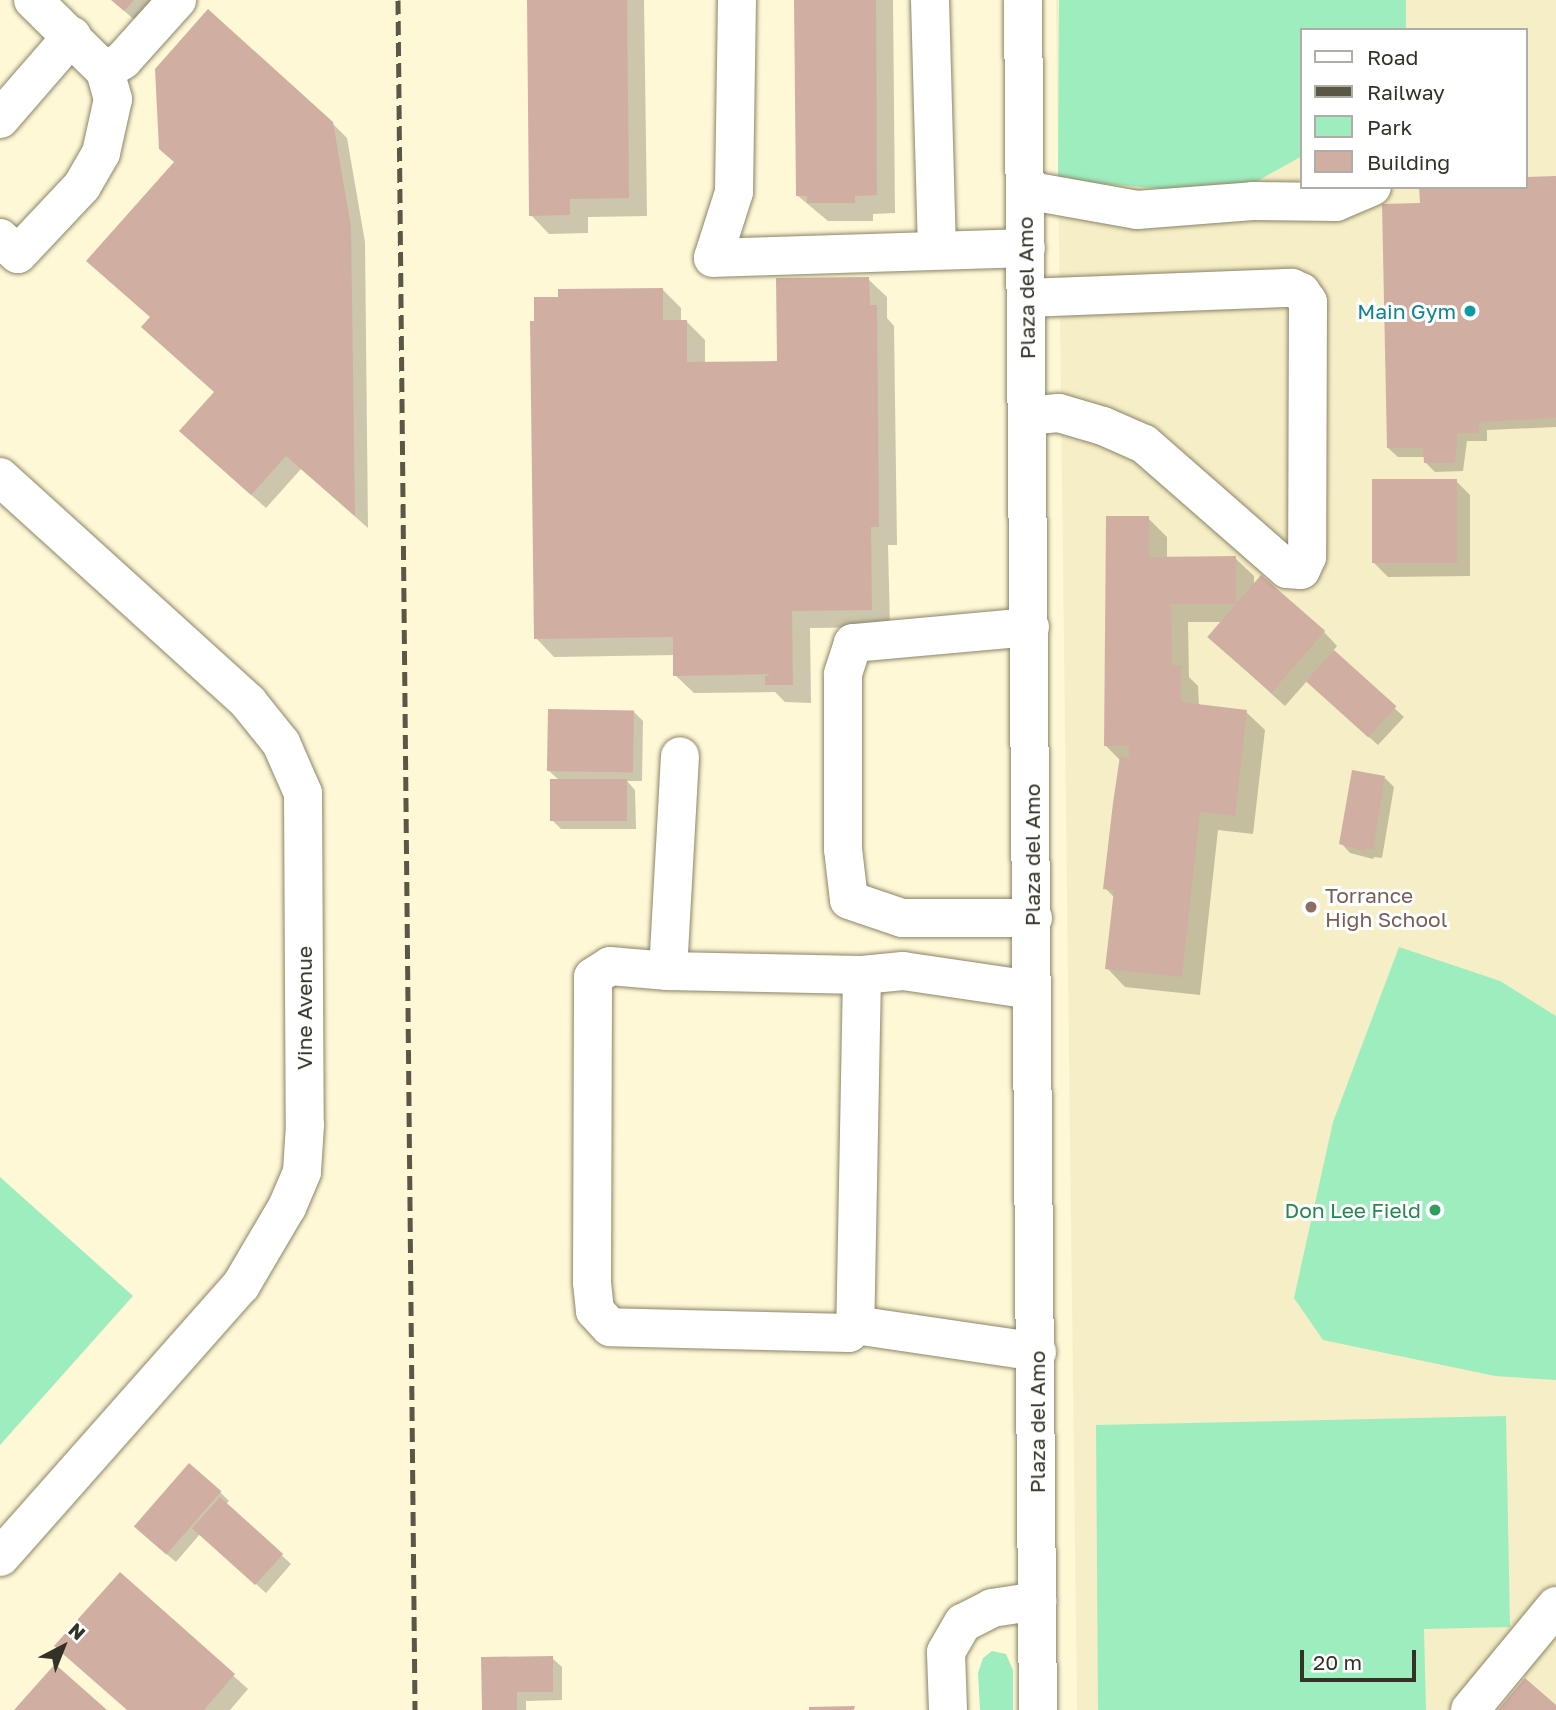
<!DOCTYPE html>
<html>
<head>
<meta charset="utf-8">
<style>
  body { margin:0 }
  #map { position:relative; width:1556px; height:1710px; overflow:hidden; background:#fef8d7; font-family:"Golos Text",sans-serif }
  div>[style] { position:absolute }
  [style*='--x'] { left:calc(var(--x)*1px); top:calc(var(--y)*1px); width:calc(var(--w)*1px); rotate:calc(var(--a)*1deg) }
  .built>* { inset:0; background:#f6eec6 }
  .green>* { inset:0; background:#9eedbe }
  .shadow>* { inset:0; background:#0003 }
  .building>* { inset:0; background:#d0afa2; transform-origin:0 0 }
  .roads { filter:drop-shadow(0 0 2px #8b8568) drop-shadow(0 0 2px #8b8568) }
  .minor>* { height:38px; margin:-19px; padding:0 19px; transform-origin:19px; border-radius:19px; background:#fff }
  .major>* { height:38px; margin:-19px; padding:0 19px; transform-origin:19px; border-radius:19px; background:#fff }
  .rail>* { height:5px; margin-top:-2.5px; transform-origin:0; background:repeating-linear-gradient(90deg,#5a5747 0 14px,transparent 0 21px) }
  .dots>* { width:19px; height:19px; translate:-50% -50%; box-sizing:border-box; border:4px solid #fff; border-radius:50% }
  span { translate:-50% -50%; white-space:nowrap; text-align:center; line-height:1.15; -webkit-text-stroke:6px #fff; paint-order:stroke }
  .street-label { font-size:21px; color:#343226 }
  .culture-label { font-size:21px; color:#0d838f }
  .right { translate:-100% -50%; text-align:right }
  .education-label { font-size:21px; color:#785e54 }
  .left { translate:0 -50%; text-align:left }
  .leisure-label { font-size:21px; color:#27864d }
  .legend { position:absolute; left:1300px; top:28px; width:228px; height:161px; box-sizing:border-box; background:#fff; border:2px solid #aeada8; margin:0; padding:9px 12px; list-style:none; font-size:21px; color:#343226 }
  .legend li { display:flex; align-items:center; gap:14px; height:35px }
  .legend b { width:35px; border:2px solid #aeada8 }
  .north { position:absolute; left:28px; top:1612px; width:70px; height:70px; -webkit-text-stroke:5px #fff; paint-order:stroke; rotate:42deg; font-size:19px; font-weight:700; line-height:28px; text-align:center; color:#343226 }
  .north::after { content:''; display:block; margin:auto; width:24px; height:32px; background:#343226; clip-path:polygon(50% 0,100% 100%,50% 72%,0 100%) }
  .scale { position:absolute; left:1300px; top:1650px; width:116px; height:32px; box-sizing:border-box; border:4px solid #343226; border-top:0; padding-left:9px; font-size:21px; line-height:24px; white-space:nowrap; color:#343226; -webkit-text-stroke:5px #fff; paint-order:stroke }
</style>
</head>
<body>
<div id="map">
  <div class="built">
    <i style="clip-path:polygon(evenodd,1056px 0,1556px 0,1556px 1710px,1077px 1710px,1056px 0,1302px 30px,1526px 30px,1526px 187px,1302px 187px,1302px 30px)"></i>
  </div>
  <div class="green">
    <i style="clip-path:polygon(1059px 0,1406px 0,1406px 30px,1302px 30px,1302px 156px,1252px 184px,1166px 189px,1058px 180px)"></i>
    <i style="clip-path:polygon(1399px 947px,1500px 981px,1556px 1016px,1556px 1380px,1495px 1376px,1323px 1340px,1294px 1298px,1333px 1122px)"></i>
    <i style="clip-path:polygon(0 1177px,133px 1296px,0 1445px)"></i>
    <i style="clip-path:polygon(1506px 1416px,1510px 1627px,1424px 1629px,1426px 1710px,1098px 1710px,1096px 1425px)"></i>
    <i style="clip-path:polygon(992px 1651px,1006px 1654px,1013px 1670px,1013px 1710px,980px 1710px,978px 1673px,983px 1658px)"></i>
  </div>
  <div class="shadow">
    <i style="clip-path:polygon(112px 0,160px 0,139px 24px)"></i>
    <i style="clip-path:polygon(529px 0,644px 0,647px 216px,588px 217px,588px 233px,549px 234px,531px 215px)"></i>
    <i style="clip-path:polygon(796px 0,893px 0,895px 213px,873px 214px,873px 221px,828px 221px,798px 196px)"></i>
    <i style="clip-path:polygon(332px 123px,347px 138px,365px 242px,368px 528px,301px 469px,266px 508px,195px 445px,216px 393px,151px 318px,175px 163px)"></i>
    <i style="clip-path:polygon(1556px 178px,1556px 427px,1487px 430px,1487px 441px,1467px 441px,1463px 471px,1435px 472px,1425px 462px,1425px 457px,1398px 457px,1388px 448px,1421px 205px,1526px 187px)"></i>
    <i style="clip-path:polygon(868px 279px,887px 297px,887px 318px,894px 326px,897px 545px,888px 545px,890px 627px,810px 628px,811px 703px,785px 702px,775px 692px,694px 693px,675px 675px,675px 655px,554px 657px,536px 638px,662px 289px,681px 308px,681px 321px,686px 321px,705px 340px,705px 364px,779px 363px)"></i>
    <i style="clip-path:polygon(1456px 481px,1470px 495px,1470px 576px,1388px 577px,1374px 563px)"></i>
    <i style="clip-path:polygon(1148px 518px,1167px 537px,1167px 559px,1235px 558px,1254px 576px,1254px 586px,1324px 632px,1337px 646px,1333px 651px,1404px 717px,1378px 745px,1307px 681px,1285px 706px,1209px 637px,1223px 622px,1188px 622px,1189px 677px,1198px 686px,1199px 706px,1246px 712px,1265px 730px,1253px 834px,1218px 830px,1200px 995px,1125px 987px,1107px 968px,1115px 898px,1105px 888px,1121px 761px,1106px 746px)"></i>
    <i style="clip-path:polygon(633px 711px,643px 721px,642px 781px,627px 781px,635px 790px,636px 829px,561px 829px,552px 820px,559px 780px,549px 771px)"></i>
    <i style="clip-path:polygon(1385px 778px,1394px 787px,1382px 858px,1374px 857px,1373px 859px,1350px 853px,1341px 843px)"></i>
    <i style="clip-path:polygon(220px 1492px,229px 1501px,226px 1504px,291px 1564px,266px 1593px,200px 1534px,176px 1562px,145px 1536px)"></i>
    <i style="clip-path:polygon(120px 1574px,248px 1689px,230px 1710px,128px 1710px)"></i>
    <i style="clip-path:polygon(552px 1658px,562px 1667px,562px 1700px,526px 1701px,526px 1710px,484px 1710px)"></i>
  </div>
  <div class="building">
    <i style="clip-path:polygon(111px 0,134px 0,124px 11px)"></i>
    <i style="clip-path:polygon(527px 0,627px 0,629px 198px,570px 199px,570px 215px,529px 216px)"></i>
    <i style="clip-path:polygon(794px 0,876px 0,877px 195px,855px 196px,855px 203px,807px 203px,807px 196px,796px 196px)"></i>
    <i style="clip-path:polygon(208px 9px,333px 122px,351px 227px,355px 516px,286px 456px,251px 495px,179px 431px,214px 392px,141px 327px,150px 317px,86px 261px,174px 162px,159px 149px,155px 69px)"></i>
    <i style="clip-path:polygon(1556px 176px,1556px 418px,1479px 422px,1479px 433px,1458px 433px,1455px 463px,1424px 463px,1423px 448px,1387px 448px,1382px 204px,1420px 203px,1419px 187px,1526px 187px,1526px 177px)"></i>
    <i style="clip-path:polygon(869px 277px,870px 305px,877px 305px,879px 527px,871px 527px,872px 610px,792px 611px,793px 685px,765px 685px,765px 676px,771px 674px,673px 676px,673px 637px,534px 639px,530px 321px,534px 321px,534px 297px,558px 297px,558px 289px,663px 288px,663px 320px,687px 320px,687px 362px,777px 361px,776px 278px)"></i>
    <i style="left:1372px;top:479px;width:85px;height:84px"></i>
    <i style="clip-path:polygon(1106px 516px,1149px 516px,1149px 557px,1236px 556px,1236px 604px,1171px 604px,1172px 665px,1181px 665px,1181px 702px,1247px 710px,1235px 816px,1200px 812px,1182px 977px,1105px 969px,1114px 890px,1103px 889px,1113px 803px,1120px 756px,1130px 758px,1128px 746px,1104px 746px)"></i>
    <i style="left:1261px;top:575px;width:85px;height:82px;rotate:41deg"></i>
    <i style="left:1334px;top:650px;width:84px;height:42px;rotate:42deg"></i>
    <i style="left:548px;top:709px;width:86px;height:62px;rotate:1deg"></i>
    <i style="clip-path:polygon(1352px 770px,1385px 776px,1373px 850px,1365px 848px,1364px 851px,1339px 844px)"></i>
    <i style="left:550px;top:779px;width:77px;height:42px"></i>
    <i style="left:189px;top:1463px;width:43px;height:84px;rotate:41deg"></i>
    <i style="left:220px;top:1497px;width:85px;height:42px;rotate:42deg"></i>
    <i style="clip-path:polygon(120px 1572px,235px 1674px,204px 1710px,127px 1710px,54px 1646px)"></i>
    <i style="clip-path:polygon(553px 1656px,553px 1692px,517px 1692px,517px 1710px,482px 1710px,481px 1657px)"></i>
    <i style="clip-path:polygon(55px 1664px,107px 1710px,14px 1710px)"></i>
    <i style="clip-path:polygon(1525px 1678px,1556px 1705px,1556px 1710px,1498px 1710px)"></i>
    <i style="clip-path:polygon(855px 1706px,854px 1710px,809px 1710px,809px 1707px)"></i>
  </div>
  <div class="roads">
    <div class="minor">
      <i style="--x:737;--y:0;--w:192;--a:90.9"></i>
      <i style="--x:734;--y:192;--w:69;--a:107.7"></i>
      <i style="--x:713;--y:258;--w:313;--a:-1.8"></i>
      <i style="--x:930;--y:0;--w:250;--a:88.4"></i>
      <i style="--x:105;--y:71;--w:21;--a:-31"></i>
      <i style="--x:123;--y:60;--w:81;--a:-48"></i>
      <i style="--x:0;--y:119;--w:110;--a:-49.1"></i>
      <i style="--x:1025;--y:190;--w:114;--a:10.1"></i>
      <i style="--x:1137;--y:210;--w:116;--a:-4.4"></i>
      <i style="--x:1253;--y:201;--w:83;--a:0.7"></i>
      <i style="--x:1336;--y:202;--w:39;--a:-23"></i>
      <i style="--x:0;--y:238;--w:24;--a:42"></i>
      <i style="--x:18;--y:254;--w:93;--a:-46.7"></i>
      <i style="--x:82;--y:186;--w:38;--a:-60"></i>
      <i style="--x:101;--y:153;--w:55;--a:-77.5"></i>
      <i style="--x:113;--y:99;--w:29;--a:-106"></i>
      <i style="--x:105;--y:71;--w:101;--a:-135.4"></i>
      <i style="--x:1026;--y:298;--w:266;--a:-2.2"></i>
      <i style="--x:1292;--y:288;--w:10;--a:24"></i>
      <i style="--x:1301;--y:292;--w:12;--a:55"></i>
      <i style="--x:1308;--y:302;--w:255;--a:90.2"></i>
      <i style="--x:1307;--y:557;--w:14;--a:115"></i>
      <i style="--x:1301;--y:570;--w:14;--a:-176"></i>
      <i style="--x:1287;--y:569;--w:190;--a:-138.8"></i>
      <i style="--x:1144;--y:444;--w:45;--a:-156.3"></i>
      <i style="--x:1103;--y:426;--w:46;--a:-163.5"></i>
      <i style="--x:1059;--y:413;--w:32;--a:175"></i>
      <i style="--x:0;--y:477;--w:335;--a:42.2"></i>
      <i style="--x:248;--y:702;--w:53;--a:51.2"></i>
      <i style="--x:281;--y:743;--w:55;--a:66.3"></i>
      <i style="--x:303;--y:793;--w:332;--a:89.7"></i>
      <i style="--x:305;--y:1125;--w:47;--a:93.7"></i>
      <i style="--x:302;--y:1172;--w:38;--a:113"></i>
      <i style="--x:287;--y:1207;--w:91;--a:120.5"></i>
      <i style="--x:241;--y:1285;--w:363;--a:131.5"></i>
      <i style="--x:1030;--y:627;--w:178;--a:174.8"></i>
      <i style="--x:853;--y:643;--w:33;--a:108"></i>
      <i style="--x:843;--y:674;--w:175;--a:90"></i>
      <i style="--x:843;--y:849;--w:51;--a:83.3"></i>
      <i style="--x:849;--y:900;--w:56;--a:18.8"></i>
      <i style="--x:902;--y:918;--w:131;--a:0"></i>
      <i style="--x:668;--y:971;--w:215;--a:-86.8"></i>
      <i style="--x:862;--y:975;--w:350;--a:91.1"></i>
      <i style="--x:855;--y:1325;--w:10;--a:127"></i>
      <i style="--x:849;--y:1333;--w:239;--a:-178.6"></i>
      <i style="--x:610;--y:1327;--w:22;--a:-133"></i>
      <i style="--x:595;--y:1311;--w:29;--a:-96"></i>
      <i style="--x:592;--y:1282;--w:305;--a:-89.8"></i>
      <i style="--x:593;--y:977;--w:20;--a:-33"></i>
      <i style="--x:610;--y:966;--w:58;--a:4.9"></i>
      <i style="--x:668;--y:971;--w:194;--a:1.2"></i>
      <i style="--x:862;--y:975;--w:41;--a:-5.6"></i>
      <i style="--x:903;--y:971;--w:130;--a:8.4"></i>
      <i style="--x:855;--y:1325;--w:184;--a:8.4"></i>
      <i style="--x:948;--y:1710;--w:58;--a:-92"></i>
      <i style="--x:946;--y:1652;--w:34;--a:-60"></i>
      <i style="--x:963;--y:1623;--w:33;--a:-27"></i>
      <i style="--x:992;--y:1608;--w:46;--a:-8.8"></i>
      <i style="--x:1470;--y:1710;--w:135;--a:-50.4"></i>
    </div>
    <div class="major">
      <i style="--x:1023;--y:0;--w:1710;--a:89.5"></i>
    </div>
  </div>
  <div class="rail">
    <i style="--x:398;--y:0;--w:1710;--a:89.43"></i>
  </div>
  <div class="dots">
    <i style="left:1470px;top:311px;background:#0f9aa8"></i>
    <i style="left:1311px;top:907px;background:#8d6e63"></i>
    <i style="left:1435px;top:1210px;background:#2e9e5b"></i>
  </div>
  <div class="street-label">
    <span style="left:1026px;top:288px;rotate:-91deg">Plaza del Amo</span>
    <span style="left:1032px;top:855px;rotate:-90deg">Plaza del Amo</span>
    <span style="left:304px;top:1008px;rotate:-90deg">Vine Avenue</span>
    <span style="left:1037px;top:1422px;rotate:-90deg">Plaza del Amo</span>
  </div>
  <div class="culture-label">
    <span class="right" style="left:1456px;top:311px">Main Gym</span>
  </div>
  <div class="education-label">
    <span class="left" style="left:1325px;top:907px">Torrance<br>High School</span>
  </div>
  <div class="leisure-label">
    <span class="right" style="left:1421px;top:1210px">Don Lee Field</span>
  </div>
  <ul class="legend">
  <li><b style="height:9px;background:#fff"></b>Road</li>
  <li><b style="height:9px;background:#5a5747"></b>Railway</li>
  <li><b style="height:19px;background:#9eedbe"></b>Park</li>
  <li><b style="height:19px;background:#d0afa2"></b>Building</li>
  </ul>
  <div class="north">N</div>
  <div class="scale">20 m</div>
</div>
</body>
</html>
